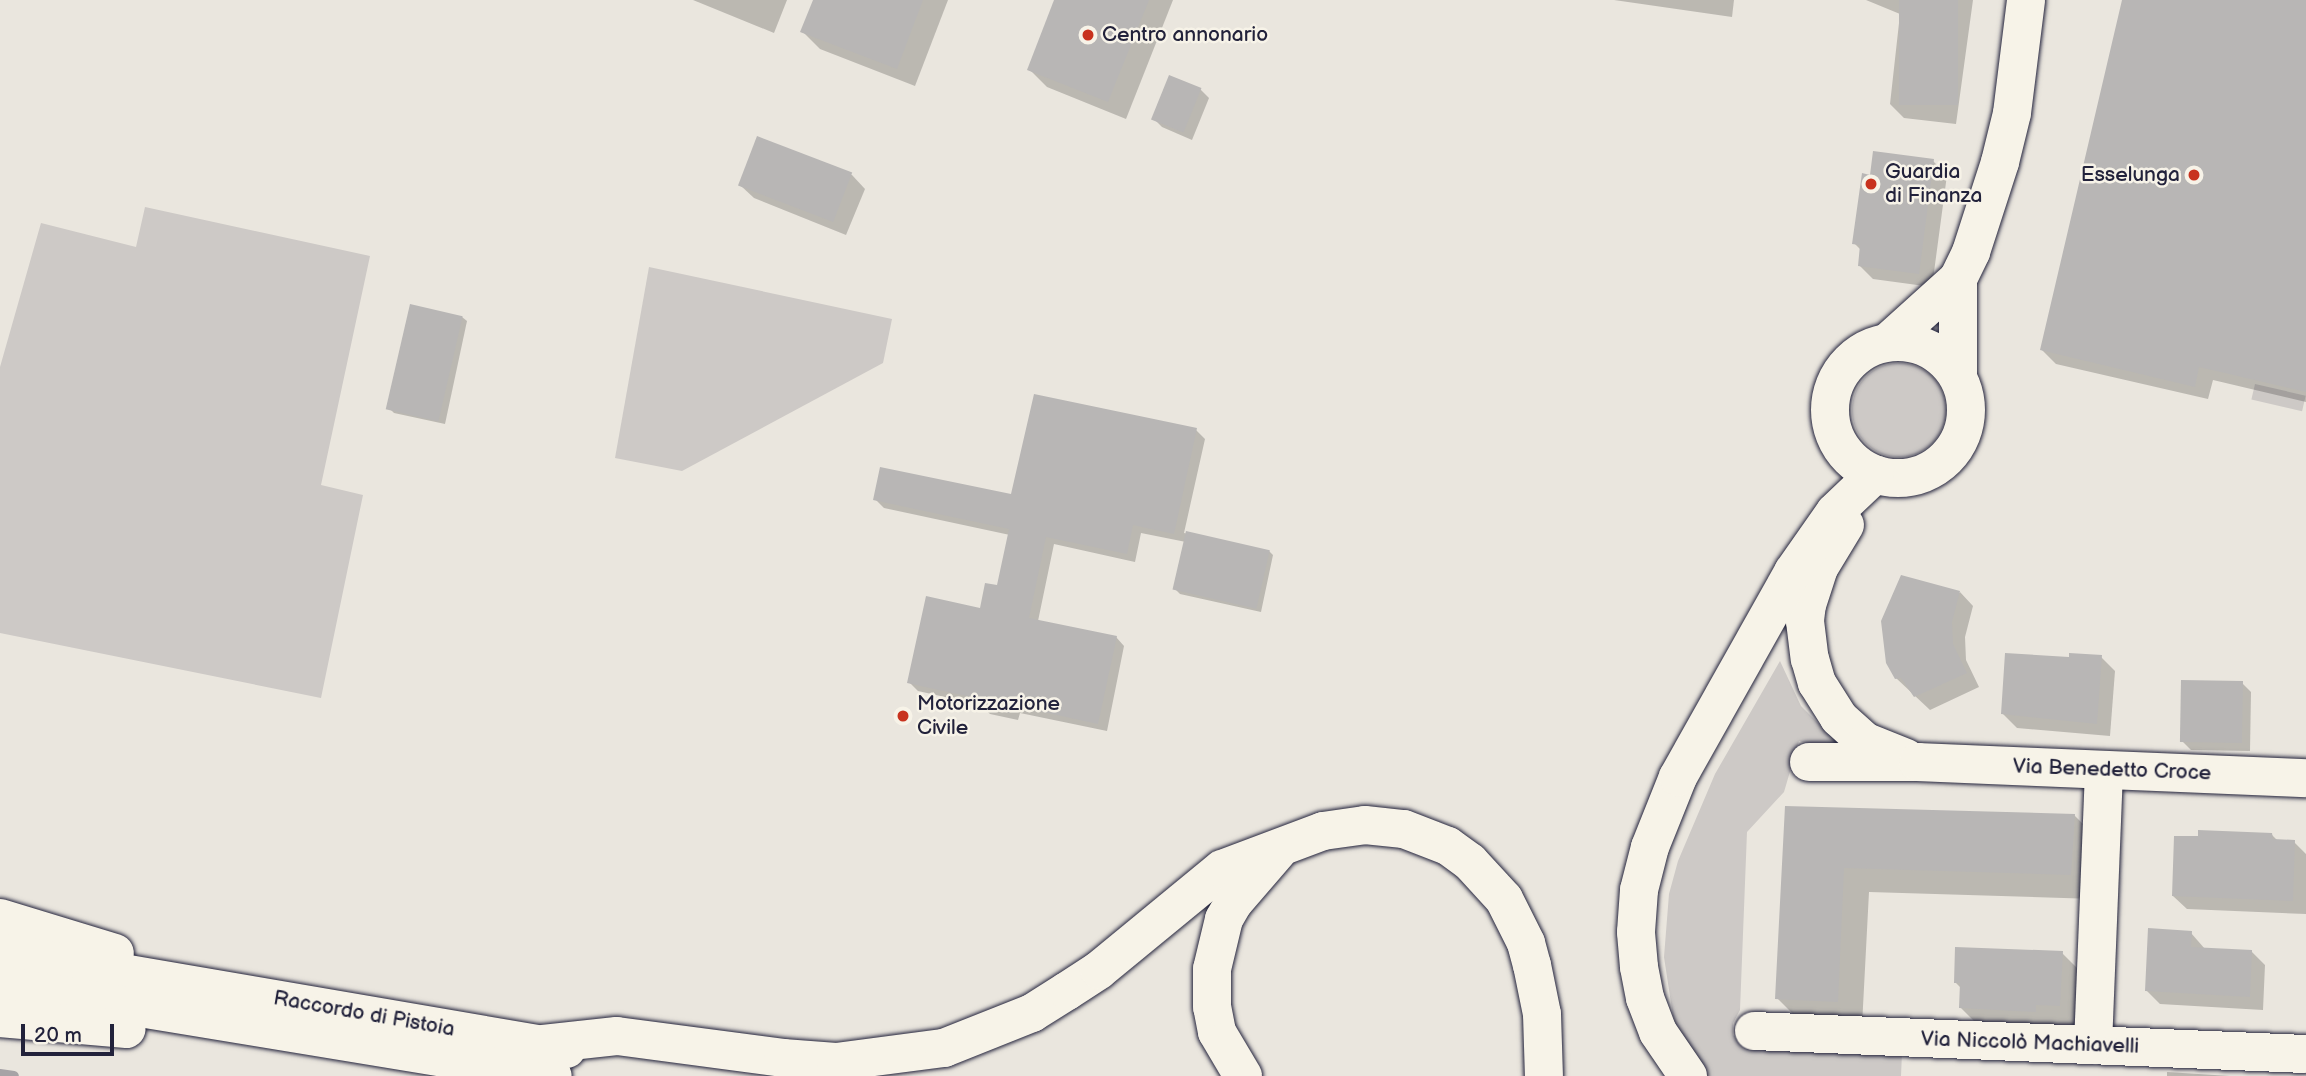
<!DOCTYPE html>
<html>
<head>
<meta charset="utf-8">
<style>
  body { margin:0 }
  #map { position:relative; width:2306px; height:1076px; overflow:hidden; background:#eae6de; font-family:"Balsamiq Sans",sans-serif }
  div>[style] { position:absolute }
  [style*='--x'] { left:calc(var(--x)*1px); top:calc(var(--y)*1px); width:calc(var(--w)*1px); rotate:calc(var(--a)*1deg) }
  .green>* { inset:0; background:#cdc9c6; transform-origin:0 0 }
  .round { border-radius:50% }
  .shadow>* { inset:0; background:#0003 }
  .stream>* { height:10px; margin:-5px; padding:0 5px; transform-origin:5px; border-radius:5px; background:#a6a3a6 }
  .building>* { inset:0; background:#b8b6b5; transform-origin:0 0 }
  .roads { filter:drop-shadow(0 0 2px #22223b) drop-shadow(0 0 2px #22223b) }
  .minor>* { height:38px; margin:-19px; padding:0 19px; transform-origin:19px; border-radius:19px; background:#f7f3e8 }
  .minor>.ring { margin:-19px; padding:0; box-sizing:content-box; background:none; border:38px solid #f7f3e8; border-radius:50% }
  .highway>* { height:38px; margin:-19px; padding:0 19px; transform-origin:19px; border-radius:19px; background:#f7f3e8 }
  .dots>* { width:19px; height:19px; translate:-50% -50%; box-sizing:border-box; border:4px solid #f7f3e8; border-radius:50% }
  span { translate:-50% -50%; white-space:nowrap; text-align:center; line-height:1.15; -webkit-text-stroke:5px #f7f3e8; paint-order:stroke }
  .poi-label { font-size:21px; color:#22223b }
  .left { translate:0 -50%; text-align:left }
  .right { translate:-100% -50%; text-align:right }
  .street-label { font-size:21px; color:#22223b }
  .scale { position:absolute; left:21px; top:1024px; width:93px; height:32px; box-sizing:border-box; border:4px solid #22223b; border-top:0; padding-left:9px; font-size:21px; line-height:24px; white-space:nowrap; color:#22223b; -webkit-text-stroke:5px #f7f3e8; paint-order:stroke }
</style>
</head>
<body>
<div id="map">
  <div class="green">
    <i style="clip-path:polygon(145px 207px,370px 256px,321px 485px,363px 495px,321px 698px,0 633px,0 367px,41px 223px,136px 247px)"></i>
    <i style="clip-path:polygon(649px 267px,892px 319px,883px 363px,682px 471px,615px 458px)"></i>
    <i class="round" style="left:1852px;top:363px;width:94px;height:94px"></i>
    <i style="left:2255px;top:384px;width:52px;height:16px;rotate:13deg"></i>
    <i style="clip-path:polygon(1780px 661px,1801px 706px,1838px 743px,1835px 752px,1799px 741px,1784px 792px,1747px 832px,1740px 1010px,1733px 1023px,1733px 1035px,1738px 1039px,1902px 1053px,1901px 1076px,1708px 1076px,1683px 1044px,1673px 1016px,1664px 957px,1669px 894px,1678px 861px,1715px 774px)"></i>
  </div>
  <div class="shadow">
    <i style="clip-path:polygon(693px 0,787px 0,774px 33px)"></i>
    <i style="clip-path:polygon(815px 0,948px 0,915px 86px,820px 49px,802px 31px)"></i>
    <i style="clip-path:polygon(1056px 0,1173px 0,1126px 119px,1047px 87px,1029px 69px)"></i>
    <i style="clip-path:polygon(1614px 0,1734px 0,1732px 17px)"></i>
    <i style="clip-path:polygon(1866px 0,1973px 0,1956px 124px,1904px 118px,1890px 104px,1900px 14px)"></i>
    <i style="clip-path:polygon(2124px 0,2306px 0,2306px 402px,2213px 380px,2208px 399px,2056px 364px,2042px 350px)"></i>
    <i style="clip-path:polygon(1200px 89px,1209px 98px,1192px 140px,1162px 127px,1153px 118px)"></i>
    <i style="clip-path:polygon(758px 138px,852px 175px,865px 189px,846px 235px,754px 198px,740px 185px)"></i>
    <i style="clip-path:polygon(1933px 161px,1947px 175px,1932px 287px,1873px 279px,1859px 265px,1861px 250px,1854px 243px,1871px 177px)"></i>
    <i style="clip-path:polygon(462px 317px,467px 321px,445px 424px,394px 413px,390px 409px)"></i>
    <i style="clip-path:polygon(1196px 430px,1205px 439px,1184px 533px,1269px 551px,1273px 555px,1261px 612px,1180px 594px,1176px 590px,1186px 542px,1141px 533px,1135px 562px,1054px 544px,1038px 621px,1116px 637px,1124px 646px,1107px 731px,1020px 713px,1018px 720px,990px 714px,981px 705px,918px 691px,909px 682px,982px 610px,998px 588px,1010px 535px,884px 508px,875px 499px,1012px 496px)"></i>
    <i style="clip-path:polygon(1960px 592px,1973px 606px,1965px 637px,1966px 660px,1979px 687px,1930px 710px,1896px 678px)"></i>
    <i style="clip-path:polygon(2101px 657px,2115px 671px,2110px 736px,2017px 728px,2003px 714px,2071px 659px)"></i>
    <i style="clip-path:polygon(2242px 683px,2251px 692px,2250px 751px,2191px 750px,2182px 741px)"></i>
    <i style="clip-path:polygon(1786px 808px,2074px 815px,2099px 840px,2095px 899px,1869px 892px,1862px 1026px,1802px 1023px,1777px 998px)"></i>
    <i style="clip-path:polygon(2272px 835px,2278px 841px,2294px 842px,2306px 854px,2306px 914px,2187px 909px,2173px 896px,2200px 838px)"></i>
    <i style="clip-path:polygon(2191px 933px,2205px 949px,2251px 951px,2265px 965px,2263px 1010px,2160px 1004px,2146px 990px)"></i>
    <i style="clip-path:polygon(2062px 953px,2087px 978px,2085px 1030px,1986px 1033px,1961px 1008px,1961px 988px,1955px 982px)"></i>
    <i style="clip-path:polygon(2167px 1072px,2230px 1076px,2167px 1076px)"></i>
  </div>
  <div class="stream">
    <i style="--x:0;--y:1074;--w:14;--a:8"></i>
  </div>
  <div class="building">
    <i style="clip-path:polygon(813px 0,923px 0,897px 69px,800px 32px)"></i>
    <i style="clip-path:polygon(1054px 0,1149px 0,1108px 102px,1027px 70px)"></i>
    <i style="left:1899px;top:0;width:59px;height:105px"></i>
    <i style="clip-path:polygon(2122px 0,2306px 0,2306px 392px,2199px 367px,2195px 387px,2040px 350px)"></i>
    <i style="left:1169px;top:75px;width:35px;height:48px;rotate:22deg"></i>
    <i style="left:757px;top:136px;width:102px;height:53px;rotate:21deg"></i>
    <i style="clip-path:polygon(1873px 151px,1934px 159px,1919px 274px,1858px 266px,1860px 245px,1852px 244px,1862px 173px,1870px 175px)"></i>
    <i style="left:410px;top:304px;width:54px;height:108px;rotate:13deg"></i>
    <i style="clip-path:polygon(1034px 394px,1197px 428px,1174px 534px,1133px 525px,1127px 554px,1046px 537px,1029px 618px,1117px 636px,1098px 724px,1011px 705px,1010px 713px,979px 706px,981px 699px,907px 683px,926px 596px,980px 608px,985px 583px,997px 585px,1009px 529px,873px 500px,880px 467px,1011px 494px)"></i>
    <i style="left:1186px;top:531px;width:86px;height:60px;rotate:13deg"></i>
    <i style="clip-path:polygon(1901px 575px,1960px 591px,1952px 622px,1953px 644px,1967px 673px,1914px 697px,1901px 678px,1895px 679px,1886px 663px,1881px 621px)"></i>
    <i style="clip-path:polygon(2005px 653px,2069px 657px,2069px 653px,2102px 655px,2097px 724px,2001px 714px)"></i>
    <i style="left:2181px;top:680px;width:62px;height:62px;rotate:1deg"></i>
    <i style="clip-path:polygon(1785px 806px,2075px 814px,2071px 875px,1844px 868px,1838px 1002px,1775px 999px)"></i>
    <i style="clip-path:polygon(2198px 830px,2272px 833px,2273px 839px,2295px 840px,2293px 901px,2172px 896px,2174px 836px,2198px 836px)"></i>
    <i style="clip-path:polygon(2148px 928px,2192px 931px,2191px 947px,2252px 950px,2250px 997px,2145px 991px)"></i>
    <i style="clip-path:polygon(1955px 947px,2063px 951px,2060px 1006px,2036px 1005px,2036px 1012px,1959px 1008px,1960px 983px,1954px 983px)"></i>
  </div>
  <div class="roads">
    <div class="minor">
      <i style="--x:1958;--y:279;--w:97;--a:90"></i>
      <i class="ring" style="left:1830px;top:342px;width:98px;height:98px"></i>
      <i style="--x:1888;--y:342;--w:94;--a:-42"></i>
      <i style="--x:1958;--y:279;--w:30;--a:-64"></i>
      <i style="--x:1971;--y:252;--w:95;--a:-72.1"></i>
      <i style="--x:2000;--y:162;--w:50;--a:-76.2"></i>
      <i style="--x:2012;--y:113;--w:114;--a:-82.9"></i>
      <i style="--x:1845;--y:525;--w:50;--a:121.2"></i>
      <i style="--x:1819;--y:568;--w:38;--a:108"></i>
      <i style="--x:1807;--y:604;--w:17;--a:97"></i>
      <i style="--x:1805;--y:621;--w:38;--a:83"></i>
      <i style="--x:1810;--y:659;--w:25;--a:74"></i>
      <i style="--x:1817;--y:683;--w:41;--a:57.8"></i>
      <i style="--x:1839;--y:718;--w:36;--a:42"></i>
      <i style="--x:1866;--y:742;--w:43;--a:21.8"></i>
      <i style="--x:1809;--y:762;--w:109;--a:0"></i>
      <i style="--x:1918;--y:762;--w:388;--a:2.4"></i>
      <i style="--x:1754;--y:1031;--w:552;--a:2.39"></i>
      <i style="--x:2093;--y:1045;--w:275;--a:-87.7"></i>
    </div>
    <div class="highway">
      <i style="--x:0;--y:918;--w:120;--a:16.9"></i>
      <i style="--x:0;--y:952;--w:575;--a:9.71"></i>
      <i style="--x:0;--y:985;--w:560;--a:9.34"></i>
      <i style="--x:0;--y:1018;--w:127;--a:5"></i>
      <i style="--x:543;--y:1044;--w:74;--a:-6.2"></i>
      <i style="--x:617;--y:1036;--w:167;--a:7.5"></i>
      <i style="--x:783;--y:1058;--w:53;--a:4.3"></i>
      <i style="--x:836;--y:1062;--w:109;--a:-7.4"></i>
      <i style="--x:944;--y:1048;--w:95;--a:-21.7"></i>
      <i style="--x:1032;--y:1013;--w:41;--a:-32.2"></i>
      <i style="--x:1067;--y:991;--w:38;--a:-33"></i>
      <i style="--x:1099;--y:970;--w:159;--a:-39.4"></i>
      <i style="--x:1222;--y:869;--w:108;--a:-20.6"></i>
      <i style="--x:1323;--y:831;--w:42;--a:-8.1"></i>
      <i style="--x:1365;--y:825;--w:39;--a:6"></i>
      <i style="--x:1404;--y:829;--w:47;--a:21.1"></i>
      <i style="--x:1448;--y:846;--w:27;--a:36"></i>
      <i style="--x:1470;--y:862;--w:50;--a:47.4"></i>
      <i style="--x:1504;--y:899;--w:49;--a:63.4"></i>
      <i style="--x:1526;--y:943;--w:23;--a:75"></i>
      <i style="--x:1532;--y:965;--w:50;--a:78.5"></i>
      <i style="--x:1542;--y:1014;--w:62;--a:88.2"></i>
      <i style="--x:1243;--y:1076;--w:51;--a:-120.6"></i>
      <i style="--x:1217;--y:1032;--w:25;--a:-101"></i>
      <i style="--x:1212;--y:1007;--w:38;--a:-90"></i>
      <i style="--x:1212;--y:969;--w:51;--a:-76.5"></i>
      <i style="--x:1224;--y:919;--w:20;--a:-60"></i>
      <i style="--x:1234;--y:902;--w:67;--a:-49.2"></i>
      <i style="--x:1688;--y:1076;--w:53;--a:-124.3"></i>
      <i style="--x:1658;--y:1032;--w:36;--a:-111"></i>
      <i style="--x:1645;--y:998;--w:32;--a:-101"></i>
      <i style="--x:1639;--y:967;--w:35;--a:-95"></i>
      <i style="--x:1636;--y:932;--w:42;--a:-85.9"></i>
      <i style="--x:1639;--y:890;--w:44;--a:-75.7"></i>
      <i style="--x:1650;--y:847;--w:75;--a:-68.2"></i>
      <i style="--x:1678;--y:777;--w:235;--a:-60.7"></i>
      <i style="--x:1793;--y:572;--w:73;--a:-55"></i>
      <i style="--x:1835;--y:512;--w:55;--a:-43.5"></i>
    </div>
  </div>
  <div class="dots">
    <i style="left:1088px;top:35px;background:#c8321e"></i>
    <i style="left:2194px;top:175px;background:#c8321e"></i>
    <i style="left:1871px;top:184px;background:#c8321e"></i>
    <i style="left:903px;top:716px;background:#c8321e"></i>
  </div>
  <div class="poi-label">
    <span class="left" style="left:1102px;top:35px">Centro annonario</span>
    <span class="left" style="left:1885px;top:184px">Guardia<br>di Finanza</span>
    <span class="right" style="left:2180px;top:175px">Esselunga</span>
    <span class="left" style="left:917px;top:716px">Motorizzazione<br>Civile</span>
  </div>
  <div class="street-label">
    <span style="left:2112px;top:770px;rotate:2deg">Via Benedetto Croce</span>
    <span style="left:364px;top:1014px;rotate:10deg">Raccordo di Pistoia</span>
    <span style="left:2030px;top:1043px;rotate:2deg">Via Niccolò Machiavelli</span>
  </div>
  <div class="scale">20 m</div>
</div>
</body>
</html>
